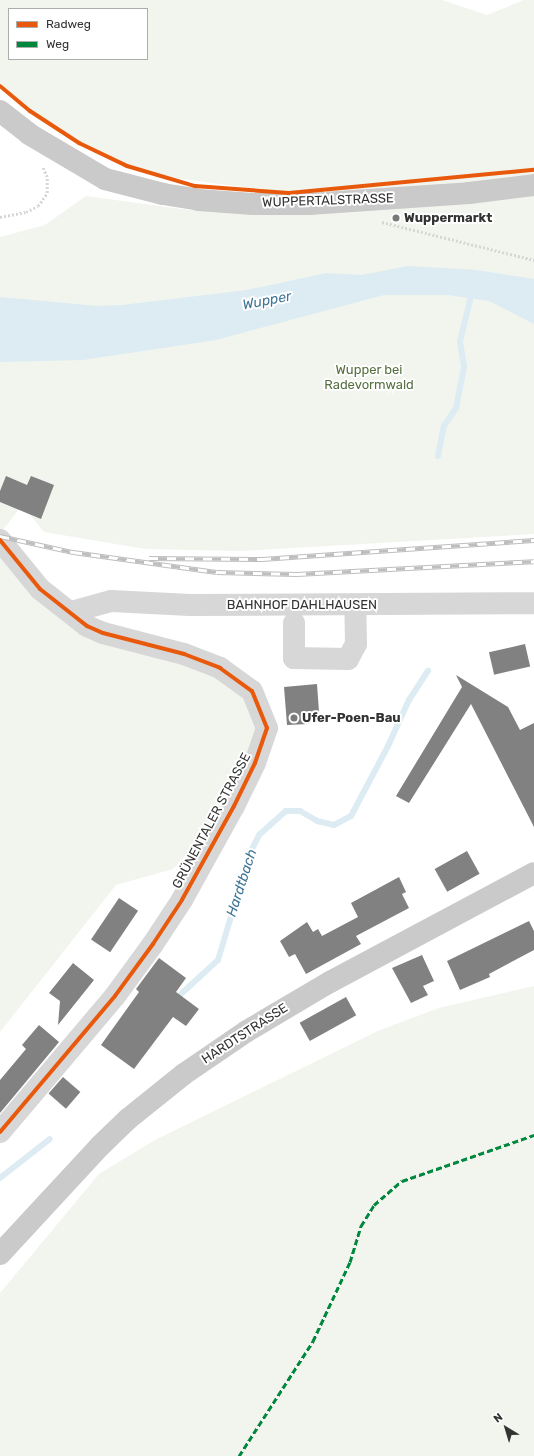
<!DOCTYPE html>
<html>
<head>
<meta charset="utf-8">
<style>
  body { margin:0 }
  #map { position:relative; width:534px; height:1456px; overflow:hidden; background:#fff; font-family:Rubik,sans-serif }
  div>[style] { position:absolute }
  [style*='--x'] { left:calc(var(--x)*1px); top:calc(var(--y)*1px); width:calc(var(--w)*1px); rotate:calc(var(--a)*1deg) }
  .green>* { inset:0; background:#f1f5ed }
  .water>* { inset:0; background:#ddebf3 }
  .stream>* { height:6px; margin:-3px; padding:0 3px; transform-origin:3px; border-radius:3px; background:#ddebf3 }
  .building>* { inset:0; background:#818181; transform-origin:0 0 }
  .path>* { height:2.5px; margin-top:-1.25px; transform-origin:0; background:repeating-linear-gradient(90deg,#d6d6d6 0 2px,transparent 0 4px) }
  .minor>* { height:22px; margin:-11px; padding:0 11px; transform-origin:11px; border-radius:11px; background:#d7d7d7 }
  .major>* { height:22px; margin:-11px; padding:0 11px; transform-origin:11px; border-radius:11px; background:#cacaca }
  .rail>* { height:4.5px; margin-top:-2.25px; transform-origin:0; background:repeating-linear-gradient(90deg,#fff 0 9px,#bebebe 0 18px); box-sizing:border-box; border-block:1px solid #bebebe }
  .quiet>* { height:3px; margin-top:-1.5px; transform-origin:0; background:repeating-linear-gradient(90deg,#00873e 0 6px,transparent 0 9px) }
  .cycleway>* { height:4px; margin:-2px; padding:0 2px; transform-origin:2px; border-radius:2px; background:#e8590c }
  .dots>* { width:11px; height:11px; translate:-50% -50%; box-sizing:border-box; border:2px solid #fff; border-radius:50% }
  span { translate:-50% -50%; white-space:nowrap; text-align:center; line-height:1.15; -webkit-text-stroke:4px #fff; paint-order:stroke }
  .street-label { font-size:13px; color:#333 }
  .poi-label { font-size:13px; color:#333; font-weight:700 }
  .left { translate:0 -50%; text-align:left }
  .park-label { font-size:13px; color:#56703f }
  .water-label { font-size:14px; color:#3f7597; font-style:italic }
  .legend { position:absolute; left:8px; top:8px; width:140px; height:52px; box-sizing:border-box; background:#fff; border:1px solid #adadad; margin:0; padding:5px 7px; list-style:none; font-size:12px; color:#333 }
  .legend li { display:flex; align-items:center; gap:8px; height:20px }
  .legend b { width:20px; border:1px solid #adadad }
  .north { position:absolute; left:486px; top:1408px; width:40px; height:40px; -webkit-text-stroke:3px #fff; paint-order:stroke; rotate:322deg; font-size:11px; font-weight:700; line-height:16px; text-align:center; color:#333 }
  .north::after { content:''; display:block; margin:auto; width:14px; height:18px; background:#333; clip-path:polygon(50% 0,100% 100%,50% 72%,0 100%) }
</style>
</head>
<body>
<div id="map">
  <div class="green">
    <i style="clip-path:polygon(evenodd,0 0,442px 0,487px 15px,524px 0,534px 0,534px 181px,308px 196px,162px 176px,113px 160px,74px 141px,36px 118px,0 83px,0 0,9px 9px,147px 9px,147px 59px,9px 59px,9px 9px)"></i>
    <i style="clip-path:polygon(534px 190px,534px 534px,240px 551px,145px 549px,44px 532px,22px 505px,0 534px,0 237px,45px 225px,86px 196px,189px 210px,256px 210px)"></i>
    <i style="clip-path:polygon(0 541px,100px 642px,135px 653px,184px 657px,249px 693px,265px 729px,228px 809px,173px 869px,116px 885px,0 1032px)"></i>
    <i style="clip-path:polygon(534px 986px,534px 1456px,0 1456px,0 1293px,99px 1174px,155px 1140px,380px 1030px,439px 1008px)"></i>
  </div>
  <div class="water">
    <i style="clip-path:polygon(408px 266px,476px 270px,534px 279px,534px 324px,489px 301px,448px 295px,384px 295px,216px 340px,83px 360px,0 362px,0 297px,97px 306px,122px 305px,247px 290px,327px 273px,361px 275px)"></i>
  </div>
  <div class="stream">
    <i style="--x:438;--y:456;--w:31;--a:-79"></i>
    <i style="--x:444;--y:426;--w:22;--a:-56"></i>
    <i style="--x:456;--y:408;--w:42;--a:-79"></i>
    <i style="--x:464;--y:367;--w:26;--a:-99"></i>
    <i style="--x:460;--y:341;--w:50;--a:-76.2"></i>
    <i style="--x:181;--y:994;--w:50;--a:-42.6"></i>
    <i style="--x:218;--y:960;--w:112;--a:-73.3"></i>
    <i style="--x:250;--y:853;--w:20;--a:-63"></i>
    <i style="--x:259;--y:835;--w:36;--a:-42"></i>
    <i style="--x:286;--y:811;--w:14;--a:0"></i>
    <i style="--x:300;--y:811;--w:20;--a:30"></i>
    <i style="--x:317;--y:821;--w:17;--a:13"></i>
    <i style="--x:334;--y:825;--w:19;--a:-28"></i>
    <i style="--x:351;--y:816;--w:79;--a:-62.1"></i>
    <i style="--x:388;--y:746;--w:51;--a:-65.5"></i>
    <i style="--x:409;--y:700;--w:35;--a:-57"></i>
    <i style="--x:0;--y:1178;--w:63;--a:-38"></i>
  </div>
  <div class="building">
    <i style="clip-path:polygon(6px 476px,27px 485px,31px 476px,54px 485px,41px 519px,0 502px,0 491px)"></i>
    <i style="left:525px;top:644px;width:23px;height:37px;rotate:77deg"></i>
    <i style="clip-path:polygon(456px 675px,508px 707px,520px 730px,534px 723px,534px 827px,471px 704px,409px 803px,396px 796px,462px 687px)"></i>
    <i style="clip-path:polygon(317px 684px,319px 712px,314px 712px,314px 718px,309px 719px,309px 724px,287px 725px,284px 687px)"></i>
    <i style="left:467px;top:851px;width:26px;height:37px;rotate:61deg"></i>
    <i style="clip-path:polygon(399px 877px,406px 892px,402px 894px,409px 908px,356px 936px,361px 944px,306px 974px,295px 954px,289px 957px,280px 941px,307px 922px,313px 932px,318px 929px,322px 936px,358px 917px,351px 903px)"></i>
    <i style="left:119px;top:898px;width:23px;height:50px;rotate:34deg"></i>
    <i style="clip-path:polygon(529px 921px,534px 931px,534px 950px,489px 974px,490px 977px,460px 990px,447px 961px)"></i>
    <i style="clip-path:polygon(422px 955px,434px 981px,423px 986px,428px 995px,411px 1003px,392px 968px)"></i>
    <i style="clip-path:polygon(159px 958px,186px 978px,176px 992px,199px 1009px,186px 1026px,173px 1017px,134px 1069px,101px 1045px,139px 992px,136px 989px)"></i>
    <i style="clip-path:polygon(73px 963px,94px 980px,58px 1025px,60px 1001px,49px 993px)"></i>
    <i style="left:346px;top:997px;width:21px;height:53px;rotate:61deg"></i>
    <i style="clip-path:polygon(39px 1025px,59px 1042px,0 1113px,0 1080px,26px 1049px,22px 1045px)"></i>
    <i style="left:63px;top:1077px;width:23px;height:22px;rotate:41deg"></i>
  </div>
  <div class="path">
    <i style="--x:0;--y:217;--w:26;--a:-11"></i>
    <i style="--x:26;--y:212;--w:13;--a:-27"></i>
    <i style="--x:38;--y:206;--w:16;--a:-55"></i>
    <i style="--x:47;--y:193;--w:16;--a:-90"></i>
    <i style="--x:47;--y:177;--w:10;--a:-114"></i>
    <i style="--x:382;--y:222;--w:157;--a:14"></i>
  </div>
  <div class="minor">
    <i style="--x:0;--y:540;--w:63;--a:50.8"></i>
    <i style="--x:40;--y:589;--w:60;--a:38.2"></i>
    <i style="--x:87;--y:626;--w:17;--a:24"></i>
    <i style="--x:103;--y:633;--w:84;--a:14.5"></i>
    <i style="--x:184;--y:654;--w:39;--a:21"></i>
    <i style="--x:220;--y:668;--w:39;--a:36"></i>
    <i style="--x:252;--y:691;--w:40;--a:68"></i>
    <i style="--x:267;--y:728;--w:37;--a:109"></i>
    <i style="--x:255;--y:763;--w:48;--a:116"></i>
    <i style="--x:234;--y:806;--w:107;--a:119"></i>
    <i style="--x:182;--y:900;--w:53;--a:123.4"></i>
    <i style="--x:153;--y:944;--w:64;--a:126.2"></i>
    <i style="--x:115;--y:996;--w:178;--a:130.2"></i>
    <i style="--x:71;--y:612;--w:41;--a:-15.4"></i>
    <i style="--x:111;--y:601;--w:79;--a:2.9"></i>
    <i style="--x:190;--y:605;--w:344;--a:-0.3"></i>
    <i style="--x:294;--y:623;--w:35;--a:90"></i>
    <i style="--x:294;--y:658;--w:54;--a:1.1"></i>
    <i style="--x:348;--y:659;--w:17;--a:-62"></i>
    <i style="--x:356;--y:644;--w:39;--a:-91"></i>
  </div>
  <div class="major">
    <i style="--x:0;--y:111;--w:37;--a:38"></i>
    <i style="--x:29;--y:134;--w:88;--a:30.6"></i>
    <i style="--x:105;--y:179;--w:60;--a:14.5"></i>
    <i style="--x:163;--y:194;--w:36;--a:9"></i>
    <i style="--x:199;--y:200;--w:54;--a:4.2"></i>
    <i style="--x:253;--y:204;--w:56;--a:0"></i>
    <i style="--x:309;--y:204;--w:160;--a:-3.9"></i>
    <i style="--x:469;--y:193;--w:65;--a:-7"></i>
    <i style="--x:0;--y:1254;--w:147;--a:-47.2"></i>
    <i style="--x:100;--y:1146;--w:39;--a:-44"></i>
    <i style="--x:128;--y:1119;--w:72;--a:-38.8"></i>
    <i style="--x:184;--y:1074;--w:76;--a:-34.3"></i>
    <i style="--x:247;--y:1031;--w:96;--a:-30.6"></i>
    <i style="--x:330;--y:982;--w:231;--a:-28.1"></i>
  </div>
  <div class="rail">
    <i style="--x:0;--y:536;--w:75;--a:12.4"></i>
    <i style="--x:73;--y:552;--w:145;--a:7.9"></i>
    <i style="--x:217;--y:572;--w:80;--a:1.4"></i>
    <i style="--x:297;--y:574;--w:237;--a:-3.1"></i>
    <i style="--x:149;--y:558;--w:113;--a:0.5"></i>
    <i style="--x:262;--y:559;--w:273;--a:-4"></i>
  </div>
  <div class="quiet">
    <i style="--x:239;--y:1456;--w:137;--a:-57.2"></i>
    <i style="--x:313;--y:1341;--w:87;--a:-64.9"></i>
    <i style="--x:350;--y:1262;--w:38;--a:-73"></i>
    <i style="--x:361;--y:1226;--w:25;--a:-58"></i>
    <i style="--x:374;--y:1205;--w:37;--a:-41"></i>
    <i style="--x:402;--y:1181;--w:140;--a:-19.2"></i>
  </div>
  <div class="cycleway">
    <i style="--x:0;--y:86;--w:39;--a:40"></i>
    <i style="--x:30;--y:111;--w:59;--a:33.1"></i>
    <i style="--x:79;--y:143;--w:53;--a:25.6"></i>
    <i style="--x:127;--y:166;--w:71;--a:16.4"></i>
    <i style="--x:195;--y:186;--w:94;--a:4.3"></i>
    <i style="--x:289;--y:193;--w:246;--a:-5.4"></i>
    <i style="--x:0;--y:540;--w:63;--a:50.8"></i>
    <i style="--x:40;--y:589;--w:60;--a:38.2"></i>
    <i style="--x:87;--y:626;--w:17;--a:24"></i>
    <i style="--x:103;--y:633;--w:84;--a:14.5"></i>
    <i style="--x:184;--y:654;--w:39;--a:21"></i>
    <i style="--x:220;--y:668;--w:39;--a:36"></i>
    <i style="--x:252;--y:691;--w:40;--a:68"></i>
    <i style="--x:267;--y:728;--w:37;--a:109"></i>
    <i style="--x:255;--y:763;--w:48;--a:116"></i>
    <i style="--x:234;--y:806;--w:107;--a:119"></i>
    <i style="--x:182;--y:900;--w:53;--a:123.4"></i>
    <i style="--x:153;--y:944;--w:64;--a:126.2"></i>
    <i style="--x:115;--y:996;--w:178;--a:130.2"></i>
  </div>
  <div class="dots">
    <i style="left:396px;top:218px;background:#7a7a7a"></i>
    <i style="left:294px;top:718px;background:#7a7a7a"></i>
  </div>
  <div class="street-label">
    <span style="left:328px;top:201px;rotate:-2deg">WUPPERTALSTRASSE</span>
    <span style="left:302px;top:605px">BAHNHOF DAHLHAUSEN</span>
    <span style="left:212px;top:821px;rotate:-62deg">GRÜNENTALER STRASSE</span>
    <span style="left:245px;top:1034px;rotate:-33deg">HARDTSTRASSE</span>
  </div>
  <div class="poi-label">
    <span class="left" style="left:404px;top:218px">Wuppermarkt</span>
    <span class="left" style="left:302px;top:718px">Ufer-Poen-Bau</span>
  </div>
  <div class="park-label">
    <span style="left:369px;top:378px">Wupper bei<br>Radevormwald</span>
  </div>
  <div class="water-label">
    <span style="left:267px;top:301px;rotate:-11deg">Wupper</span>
    <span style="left:242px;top:883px;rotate:-72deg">Hardtbach</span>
  </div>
  <ul class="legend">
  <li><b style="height:5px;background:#e8590c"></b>Radweg</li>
  <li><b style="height:5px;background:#00873e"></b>Weg</li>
  </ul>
  <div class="north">N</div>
</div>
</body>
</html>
